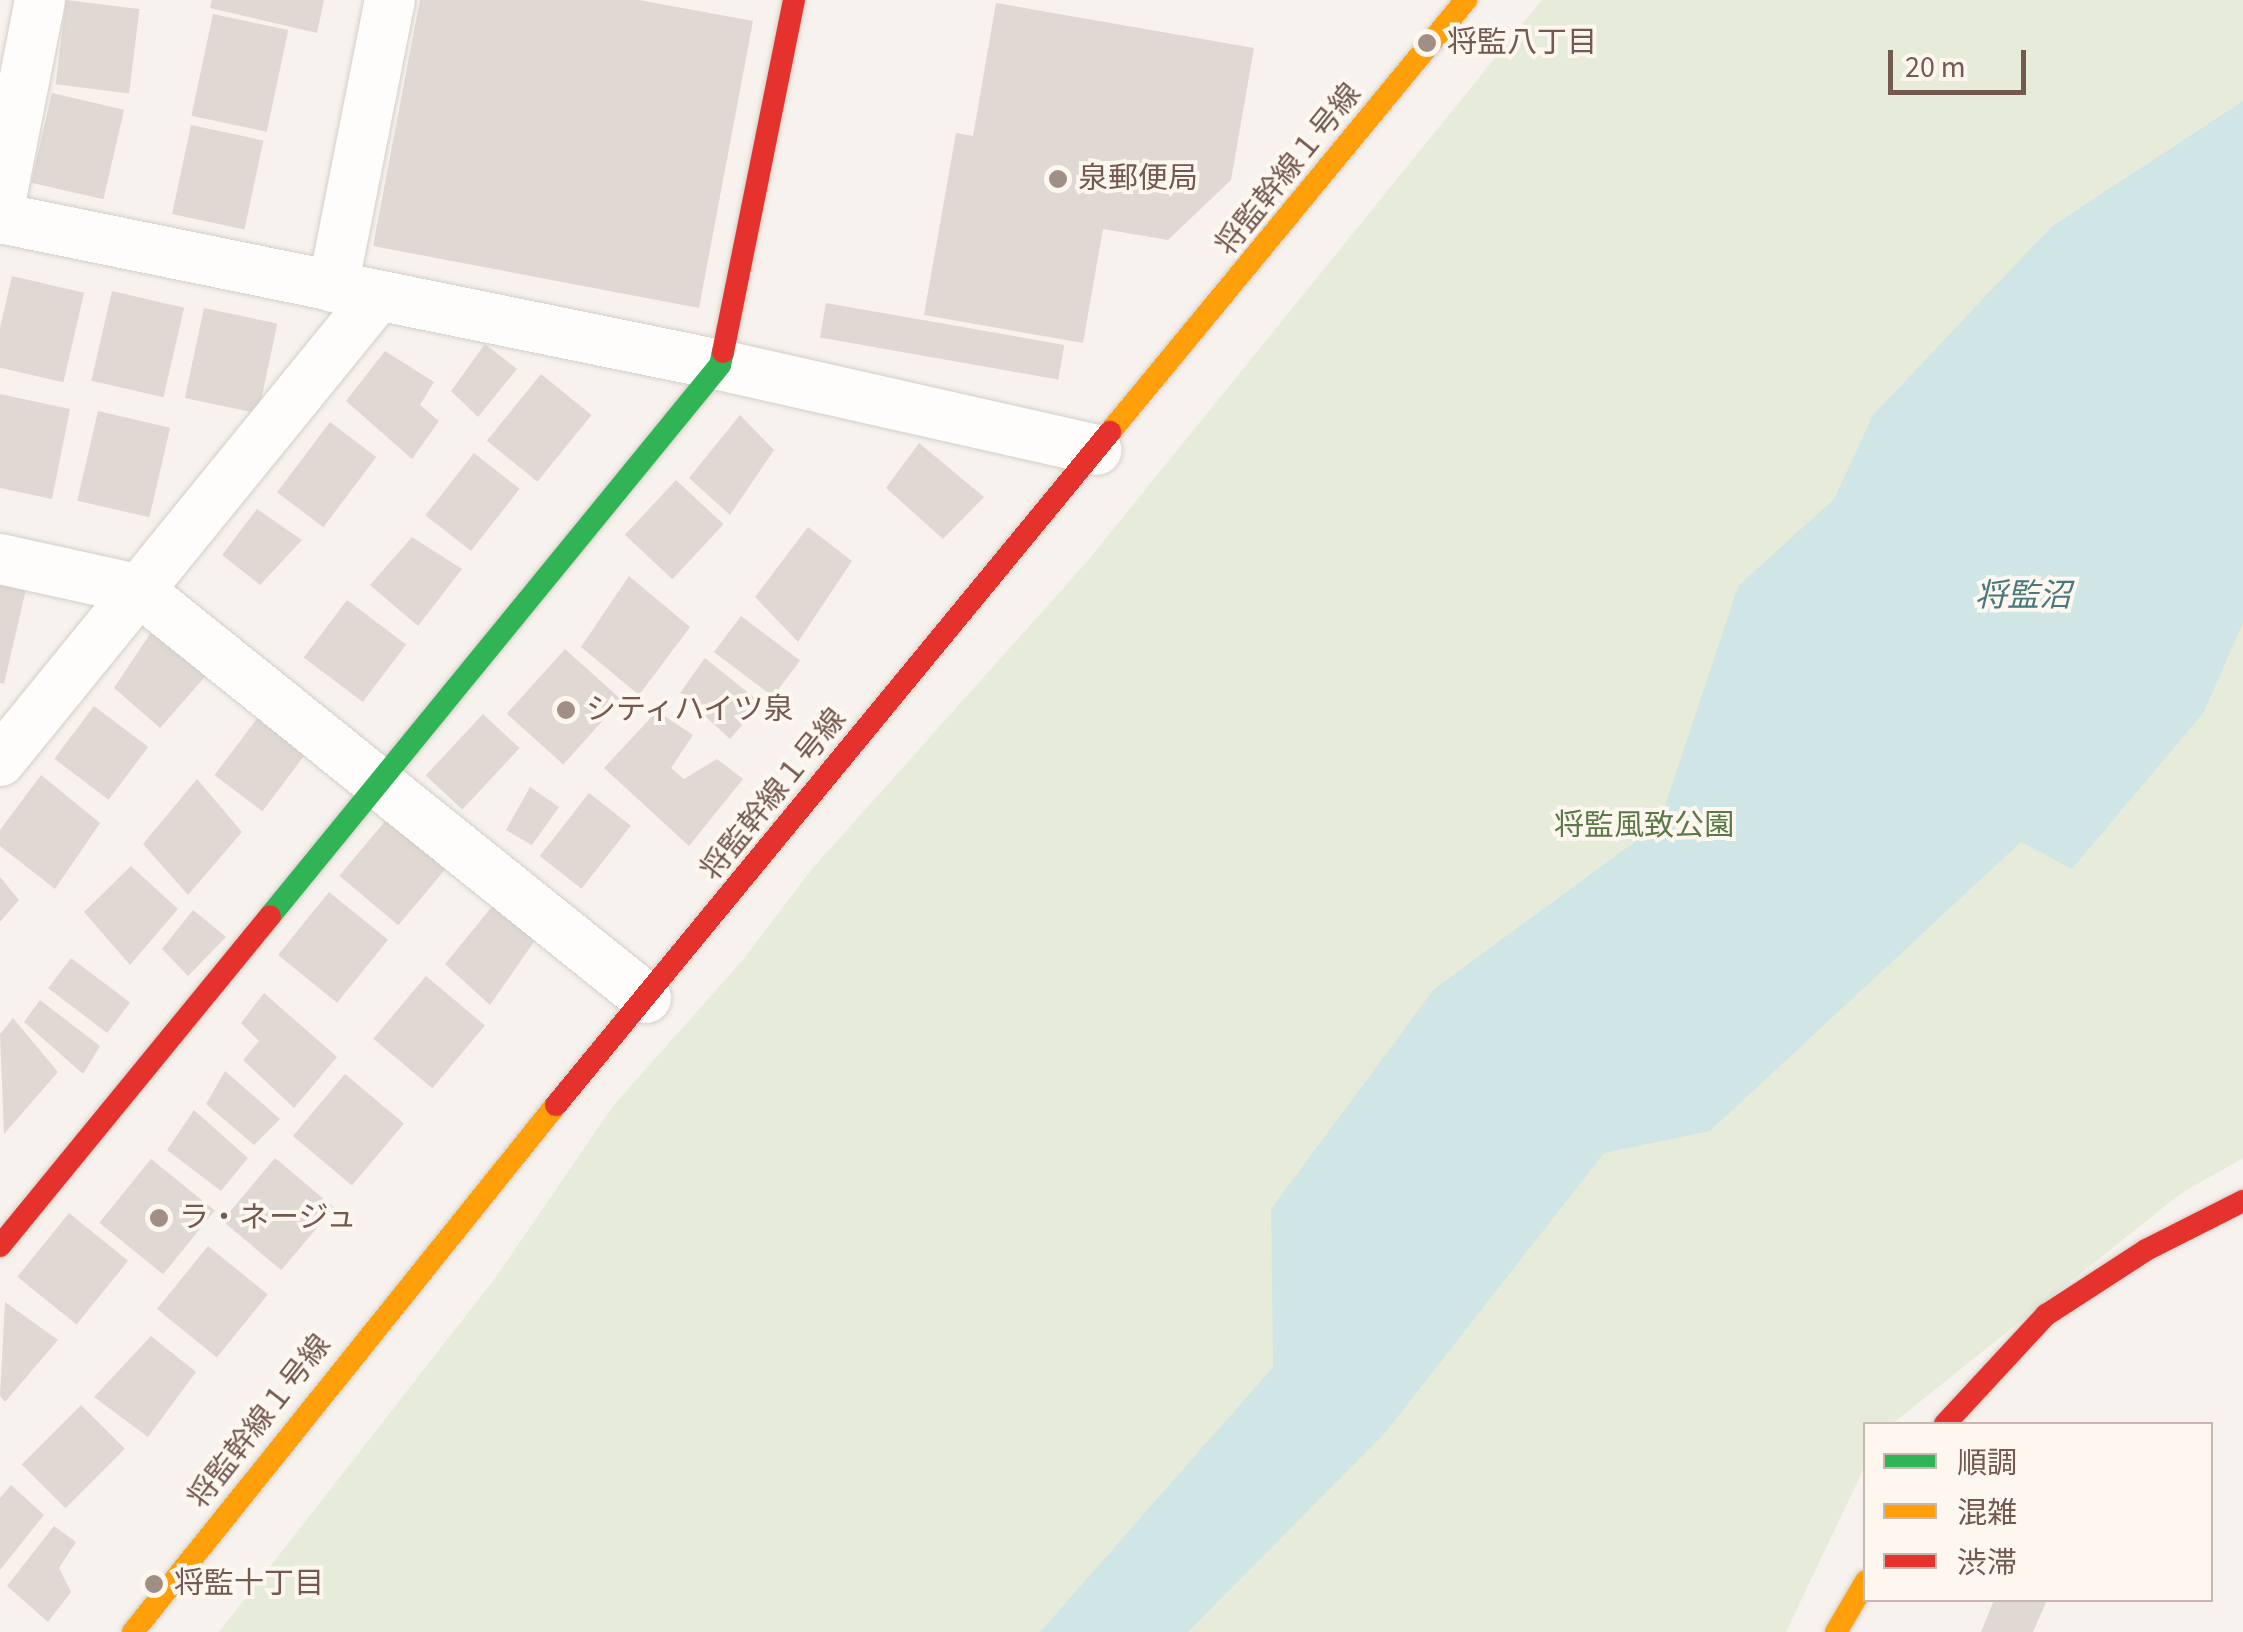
<!DOCTYPE html>
<html>
<head>
<meta charset="utf-8">
<style>
  body { margin:0 }
  #map { position:relative; width:2243px; height:1632px; overflow:hidden; background:#f7f2ed; font-family:"Source Sans 3","Noto Sans JP",sans-serif }
  div>[style] { position:absolute }
  [style*='--x'] { left:calc(var(--x)*1px); top:calc(var(--y)*1px); width:calc(var(--w)*1px); rotate:calc(var(--a)*1deg) }
  .green>* { inset:0; background:#e6ecd9 }
  .water>* { inset:0; background:#d0e6e6 }
  .building>* { inset:0; background:#e0d8d3; transform-origin:0 0 }
  .roads { filter:drop-shadow(0 0 2px #d4cec8) drop-shadow(0 0 2px #d4cec8) }
  .street>* { height:50px; margin:-25px; padding:0 25px; transform-origin:25px; border-radius:25px; background:#fefdfc }
  .fast>* { height:22px; margin:-11px; padding:0 11px; transform-origin:11px; border-radius:11px; background:#30b455 }
  .slow>* { height:22px; margin:-11px; padding:0 11px; transform-origin:11px; border-radius:11px; background:#ff9f0a }
  .jam>* { height:22px; margin:-11px; padding:0 11px; transform-origin:11px; border-radius:11px; background:#e5322d }
  .dots>* { width:28px; height:28px; translate:-50% -50%; box-sizing:border-box; border:5px solid #fef7f0; border-radius:50% }
  span { translate:-50% -50%; white-space:nowrap; text-align:center; line-height:1.15; -webkit-text-stroke:8px #fef7f0; paint-order:stroke }
  .poi-label { font-size:30px; color:#73594f }
  .left { translate:0 -50%; text-align:left }
  .street-label { font-size:30px; color:#73594f }
  .park-label { font-size:30px; color:#5a7848 }
  .water-label { font-size:32px; color:#47797d; font-style:italic }
  .legend { position:absolute; left:1863px; top:1422px; width:350px; height:180px; box-sizing:border-box; background:#fef7f0; border:2px solid #c6b8b0; margin:0; padding:12px 18px; list-style:none; font-size:30px; color:#73594f }
  .legend li { display:flex; align-items:center; gap:20px; height:50px }
  .legend b { width:50px; border:2px solid #c6b8b0 }
  .scale { position:absolute; left:1888px; top:50px; width:138px; height:45px; box-sizing:border-box; border:5px solid #73594f; border-top:0; padding-left:12px; font-size:30px; line-height:35px; white-space:nowrap; color:#73594f; -webkit-text-stroke:8px #fef7f0; paint-order:stroke }
</style>
</head>
<body>
<div id="map">
  <div class="green">
    <i style="clip-path:polygon(1542px 0,2243px 0,2243px 1158px,2180px 1194px,1892px 1424px,1866px 1424px,1865px 1466px,1786px 1632px,219px 1632px,496px 1277px,613px 1106px,742px 961px,812px 869px,1085px 564px)"></i>
  </div>
  <div class="water">
    <i style="clip-path:polygon(2243px 101px,2243px 623px,2204px 712px,2072px 869px,2021px 842px,1710px 1131px,1604px 1153px,1385px 1433px,1188px 1632px,1040px 1632px,1273px 1367px,1271px 1209px,1434px 989px,1659px 824px,1738px 586px,1834px 499px,1873px 415px,2051px 227px)"></i>
  </div>
  <div class="building">
    <i style="left:66px;top:0;width:74px;height:85px;rotate:7deg"></i>
    <i style="clip-path:polygon(212px 0,324px 0,317px 33px,210px 8px)"></i>
    <i style="clip-path:polygon(420px 0,639px 0,753px 21px,699px 308px,373px 246px)"></i>
    <i style="clip-path:polygon(996px 3px,1254px 48px,1231px 180px,1168px 240px,1103px 229px,1083px 343px,924px 315px,956px 133px,973px 136px)"></i>
    <i style="left:213px;top:14px;width:77px;height:104px;rotate:12deg"></i>
    <i style="left:52px;top:93px;width:74px;height:92px;rotate:13deg"></i>
    <i style="left:191px;top:125px;width:74px;height:91px;rotate:12deg"></i>
    <i style="left:12px;top:276px;width:74px;height:92px;rotate:13deg"></i>
    <i style="left:112px;top:291px;width:74px;height:92px;rotate:13deg"></i>
    <i style="left:826px;top:303px;width:242px;height:35px;rotate:10deg"></i>
    <i style="left:204px;top:308px;width:75px;height:92px;rotate:12deg"></i>
    <i style="clip-path:polygon(485px 344px,517px 369px,478px 417px,451px 391px)"></i>
    <i style="clip-path:polygon(385px 351px,434px 382px,420px 405px,439px 421px,412px 459px,346px 401px)"></i>
    <i style="left:541px;top:374px;width:65px;height:86px;rotate:39deg"></i>
    <i style="clip-path:polygon(0 394px,70px 409px,52px 499px,0 488px)"></i>
    <i style="left:98px;top:411px;width:74px;height:92px;rotate:13deg"></i>
    <i style="clip-path:polygon(740px 415px,774px 450px,730px 515px,689px 478px)"></i>
    <i style="left:330px;top:422px;width:58px;height:88px;rotate:37deg"></i>
    <i style="clip-path:polygon(919px 443px,984px 497px,943px 539px,886px 488px)"></i>
    <i style="left:474px;top:453px;width:58px;height:79px;rotate:38deg"></i>
    <i style="left:676px;top:480px;width:65px;height:75px;rotate:43deg"></i>
    <i style="clip-path:polygon(257px 509px,302px 540px,260px 585px,222px 555px)"></i>
    <i style="clip-path:polygon(808px 527px,852px 561px,798px 642px,755px 597px)"></i>
    <i style="clip-path:polygon(412px 537px,462px 569px,418px 626px,370px 585px)"></i>
    <i style="clip-path:polygon(629px 576px,690px 627px,639px 695px,581px 647px)"></i>
    <i style="clip-path:polygon(0 578px,27px 585px,4px 684px,0 683px)"></i>
    <i style="left:347px;top:600px;width:74px;height:72px;rotate:37deg"></i>
    <i style="left:741px;top:616px;width:74px;height:45px;rotate:37deg"></i>
    <i style="clip-path:polygon(154px 628px,210px 671px,160px 728px,114px 688px)"></i>
    <i style="left:565px;top:649px;width:76px;height:87px;rotate:42deg"></i>
    <i style="clip-path:polygon(705px 658px,761px 703px,730px 739px,680px 693px)"></i>
    <i style="left:94px;top:706px;width:68px;height:66px;rotate:37deg"></i>
    <i style="clip-path:polygon(657px 711px,693px 735px,671px 768px,684px 779px,717px 759px,743px 779px,689px 846px,604px 768px)"></i>
    <i style="left:262px;top:712px;width:60px;height:79px;rotate:37deg"></i>
    <i style="left:483px;top:714px;width:50px;height:84px;rotate:43deg"></i>
    <i style="clip-path:polygon(41px 775px,100px 823px,55px 889px,0 846px,0 830px)"></i>
    <i style="clip-path:polygon(197px 779px,242px 832px,188px 895px,143px 844px)"></i>
    <i style="clip-path:polygon(530px 787px,559px 807px,532px 845px,506px 830px)"></i>
    <i style="left:589px;top:793px;width:53px;height:80px;rotate:38deg"></i>
    <i style="left:392px;top:813px;width:77px;height:82px;rotate:40deg"></i>
    <i style="clip-path:polygon(131px 866px,178px 909px,130px 965px,84px 912px)"></i>
    <i style="clip-path:polygon(0 877px,19px 900px,0 922px)"></i>
    <i style="left:329px;top:892px;width:76px;height:81px;rotate:39deg"></i>
    <i style="clip-path:polygon(495px 903px,538px 936px,490px 1005px,445px 964px)"></i>
    <i style="clip-path:polygon(193px 910px,226px 937px,188px 976px,162px 949px)"></i>
    <i style="left:71px;top:958px;width:74px;height:38px;rotate:37deg"></i>
    <i style="left:426px;top:976px;width:77px;height:82px;rotate:40deg"></i>
    <i style="clip-path:polygon(264px 993px,337px 1057px,294px 1108px,243px 1060px,259px 1041px,241px 1023px)"></i>
    <i style="clip-path:polygon(40px 1000px,100px 1046px,83px 1074px,24px 1022px)"></i>
    <i style="clip-path:polygon(13px 1018px,58px 1072px,4px 1134px,0 1034px)"></i>
    <i style="clip-path:polygon(225px 1071px,280px 1119px,254px 1145px,206px 1104px)"></i>
    <i style="left:345px;top:1074px;width:77px;height:81px;rotate:40deg"></i>
    <i style="clip-path:polygon(194px 1110px,248px 1158px,221px 1191px,167px 1150px)"></i>
    <i style="left:275px;top:1158px;width:77px;height:82px;rotate:40deg"></i>
    <i style="left:151px;top:1159px;width:82px;height:82px;rotate:39deg"></i>
    <i style="left:69px;top:1213px;width:76px;height:82px;rotate:39deg"></i>
    <i style="left:208px;top:1246px;width:77px;height:81px;rotate:39deg"></i>
    <i style="clip-path:polygon(5px 1302px,58px 1340px,5px 1402px,0 1396px)"></i>
    <i style="clip-path:polygon(151px 1336px,196px 1372px,148px 1437px,94px 1397px)"></i>
    <i style="left:81px;top:1405px;width:62px;height:84px;rotate:45deg"></i>
    <i style="clip-path:polygon(11px 1485px,44px 1515px,0 1570px,0 1498px)"></i>
    <i style="clip-path:polygon(54px 1526px,76px 1542px,59px 1568px,71px 1592px,48px 1622px,7px 1586px)"></i>
    <i style="clip-path:polygon(1994px 1600px,2047px 1600px,2033px 1632px,1981px 1632px)"></i>
  </div>
  <div class="roads">
    <div class="street">
      <i style="--x:0;--y:204;--w:208;--a:-78.9"></i>
      <i style="--x:0;--y:218;--w:735;--a:11.54"></i>
      <i style="--x:720;--y:365;--w:386;--a:12.7"></i>
      <i style="--x:333;--y:287;--w:293;--a:-78.8"></i>
      <i style="--x:0;--y:559;--w:140;--a:12.4"></i>
      <i style="--x:137;--y:589;--w:653;--a:38.78"></i>
      <i style="--x:0;--y:761;--w:599;--a:-50.89"></i>
    </div>
    <div class="fast">
      <i style="--x:270;--y:916;--w:711;--a:-50.76"></i>
      <i style="--x:720;--y:365;--w:13;--a:-77"></i>
    </div>
    <div class="slow">
      <i style="--x:1110;--y:432;--w:560;--a:-50.51"></i>
      <i style="--x:133;--y:1632;--w:676;--a:-51.25"></i>
      <i style="--x:1836;--y:1632;--w:59;--a:-59.5"></i>
    </div>
    <div class="jam">
      <i style="--x:723;--y:352;--w:359;--a:-78.6"></i>
      <i style="--x:556;--y:1105;--w:872;--a:-50.54"></i>
      <i style="--x:0;--y:1246;--w:426;--a:-50.7"></i>
      <i style="--x:1945;--y:1424;--w:149;--a:-47.2"></i>
      <i style="--x:2046;--y:1315;--w:119;--a:-33"></i>
      <i style="--x:2146;--y:1250;--w:109;--a:-26.8"></i>
    </div>
  </div>
  <div class="dots">
    <i style="left:1427px;top:43px;background:#a18f86"></i>
    <i style="left:1058px;top:179px;background:#a18f86"></i>
    <i style="left:566px;top:710px;background:#a18f86"></i>
    <i style="left:159px;top:1218px;background:#a18f86"></i>
    <i style="left:154px;top:1584px;background:#a18f86"></i>
  </div>
  <div class="poi-label">
    <span class="left" style="left:1447px;top:43px">将監八丁目</span>
    <span class="left" style="left:1078px;top:179px">泉郵便局</span>
    <span class="left" style="left:586px;top:710px">シティハイツ泉</span>
    <span class="left" style="left:179px;top:1218px">ラ・ネージュ</span>
    <span class="left" style="left:174px;top:1584px">将監十丁目</span>
  </div>
  <div class="street-label">
    <span style="left:1289px;top:170px;rotate:-51deg">将監幹線１号線</span>
    <span style="left:774px;top:795px;rotate:-51deg">将監幹線１号線</span>
    <span style="left:260px;top:1422px;rotate:-52deg">将監幹線１号線</span>
  </div>
  <div class="park-label">
    <span style="left:1644px;top:826px">将監風致公園</span>
  </div>
  <div class="water-label">
    <span style="left:2023px;top:596px">将監沼</span>
  </div>
  <ul class="legend">
  <li><b style="height:12px;background:#30b455"></b>順調</li>
  <li><b style="height:12px;background:#ff9f0a"></b>混雑</li>
  <li><b style="height:12px;background:#e5322d"></b>渋滞</li>
  </ul>
  <div class="scale">20 m</div>
</div>
</body>
</html>
